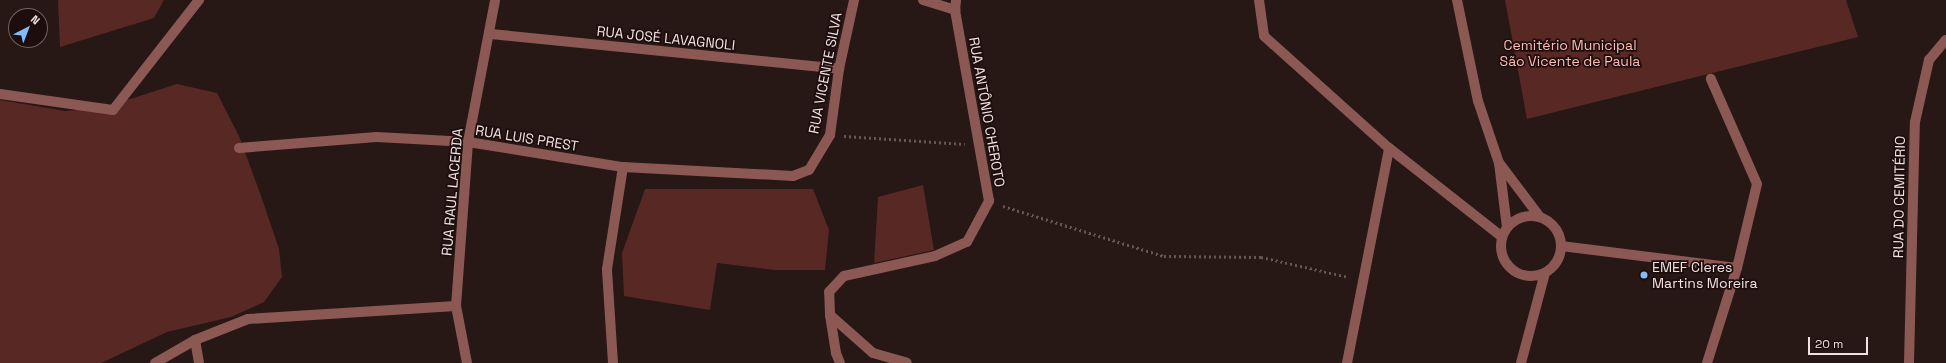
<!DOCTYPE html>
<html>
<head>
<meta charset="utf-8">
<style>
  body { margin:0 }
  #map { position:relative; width:1946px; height:363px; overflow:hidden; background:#271715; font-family:"Space Grotesk",sans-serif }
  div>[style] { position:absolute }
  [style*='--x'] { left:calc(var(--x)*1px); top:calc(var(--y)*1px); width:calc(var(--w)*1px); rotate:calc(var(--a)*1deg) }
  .green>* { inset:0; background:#582825 }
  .path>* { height:2.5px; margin-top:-1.25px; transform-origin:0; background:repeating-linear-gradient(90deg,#665755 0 2px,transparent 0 5px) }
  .street>* { height:10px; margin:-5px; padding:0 5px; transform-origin:5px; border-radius:5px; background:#8c5853 }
  .street>.ring { margin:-5px; padding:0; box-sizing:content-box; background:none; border:10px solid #8c5853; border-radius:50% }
  .dots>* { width:11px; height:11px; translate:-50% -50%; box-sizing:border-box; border:2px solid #1d0e0d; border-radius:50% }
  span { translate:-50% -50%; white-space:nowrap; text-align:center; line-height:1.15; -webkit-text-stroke:3.5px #1d0e0d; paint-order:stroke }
  .street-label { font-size:14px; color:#efe3e2 }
  .park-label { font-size:14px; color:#fdbcb5 }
  .poi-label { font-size:14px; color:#efe3e2 }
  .left { translate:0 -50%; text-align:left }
  .north { position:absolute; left:8px; top:8px; width:40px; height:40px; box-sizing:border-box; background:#1d0e0d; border:1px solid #716362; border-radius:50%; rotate:42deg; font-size:11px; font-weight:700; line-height:16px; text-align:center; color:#efe3e2 }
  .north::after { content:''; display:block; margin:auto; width:14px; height:18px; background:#81bdfa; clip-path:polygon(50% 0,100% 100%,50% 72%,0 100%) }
  .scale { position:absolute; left:1808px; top:337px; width:60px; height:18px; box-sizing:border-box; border:2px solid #efe3e2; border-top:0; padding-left:5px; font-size:12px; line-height:14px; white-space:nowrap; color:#efe3e2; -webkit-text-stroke:3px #1d0e0d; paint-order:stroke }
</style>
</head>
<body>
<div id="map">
  <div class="green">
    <i style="clip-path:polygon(58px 0,164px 0,154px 18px,60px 47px)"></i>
    <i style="clip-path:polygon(1505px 0,1846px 0,1858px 37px,1527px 119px)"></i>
    <i style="clip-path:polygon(177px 84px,217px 93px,239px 136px,260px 193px,279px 249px,282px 277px,264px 302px,231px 317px,167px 332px,101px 363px,0 363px,0 100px,65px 111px,102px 108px)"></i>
    <i style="clip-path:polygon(923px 185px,934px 250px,874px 263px,878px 197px)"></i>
    <i style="clip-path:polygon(645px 189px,813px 189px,829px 230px,825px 270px,774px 270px,717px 263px,710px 310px,624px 296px,622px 253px)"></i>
  </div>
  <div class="path">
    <i style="--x:844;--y:136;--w:121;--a:3.8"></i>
    <i style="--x:1003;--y:206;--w:169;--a:17.3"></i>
    <i style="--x:1164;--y:256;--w:97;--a:0.6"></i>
    <i style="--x:1261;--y:257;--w:89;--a:12.9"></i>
  </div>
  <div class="street">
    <i style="--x:923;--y:0;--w:34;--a:17"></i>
    <i style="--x:1259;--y:0;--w:36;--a:82"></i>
    <i style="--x:1264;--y:36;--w:168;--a:41.9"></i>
    <i style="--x:1389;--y:148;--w:144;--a:38.2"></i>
    <i style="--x:1457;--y:0;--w:103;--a:78.3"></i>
    <i style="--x:1478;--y:101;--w:65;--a:71.3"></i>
    <i style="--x:1499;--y:163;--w:64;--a:82.9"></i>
    <i style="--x:491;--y:34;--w:350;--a:5.7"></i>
    <i style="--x:0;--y:94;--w:114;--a:8.1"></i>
    <i style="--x:113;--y:110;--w:140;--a:-52"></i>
    <i style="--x:239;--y:148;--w:138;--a:-4.6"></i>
    <i style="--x:377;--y:137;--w:91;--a:3.1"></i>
    <i style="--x:468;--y:142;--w:157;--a:9.2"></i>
    <i style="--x:623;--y:167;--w:170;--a:3"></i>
    <i style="--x:793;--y:176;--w:17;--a:-21"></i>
    <i style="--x:809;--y:170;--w:41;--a:-59"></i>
    <i style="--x:830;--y:135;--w:67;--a:-82.2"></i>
    <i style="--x:839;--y:69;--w:71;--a:-77.7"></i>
    <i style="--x:1500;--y:164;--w:66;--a:53"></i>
    <i class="ring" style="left:1501px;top:216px;width:50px;height:50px"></i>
    <i style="--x:1561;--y:246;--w:177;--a:7.1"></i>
    <i style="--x:830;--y:315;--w:57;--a:41.5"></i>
    <i style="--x:873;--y:353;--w:35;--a:16"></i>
    <i style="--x:195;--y:340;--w:23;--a:80"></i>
    <i style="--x:155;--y:363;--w:46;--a:-29.9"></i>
    <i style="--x:195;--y:340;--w:57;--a:-21.6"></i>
    <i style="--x:248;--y:319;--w:208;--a:-3.6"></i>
    <i style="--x:467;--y:363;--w:58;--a:-100.9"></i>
    <i style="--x:456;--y:306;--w:164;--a:-85.8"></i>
    <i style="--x:468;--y:142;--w:145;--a:-79.2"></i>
    <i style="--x:613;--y:363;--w:94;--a:-93.7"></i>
    <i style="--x:607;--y:269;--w:103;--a:-81.1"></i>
    <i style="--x:840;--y:363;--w:11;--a:-112"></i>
    <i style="--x:836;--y:353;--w:38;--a:-99"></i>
    <i style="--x:830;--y:315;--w:23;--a:-92"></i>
    <i style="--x:829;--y:292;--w:22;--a:-47"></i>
    <i style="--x:844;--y:276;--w:93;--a:-12.4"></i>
    <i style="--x:935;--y:256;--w:35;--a:-24"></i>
    <i style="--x:967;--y:242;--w:47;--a:-61.8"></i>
    <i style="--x:989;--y:201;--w:194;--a:-100.1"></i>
    <i style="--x:955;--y:10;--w:10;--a:-84"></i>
    <i style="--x:1347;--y:363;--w:219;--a:-78.9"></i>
    <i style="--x:1521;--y:363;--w:93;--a:-75.1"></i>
    <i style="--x:1707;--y:363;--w:100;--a:-72.5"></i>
    <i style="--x:1737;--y:268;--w:86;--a:-76.6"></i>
    <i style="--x:1757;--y:184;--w:115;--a:-113.7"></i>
    <i style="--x:1909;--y:363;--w:241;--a:-88.6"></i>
    <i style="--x:1915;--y:122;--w:64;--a:-77.3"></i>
    <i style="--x:1929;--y:60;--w:26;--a:-50"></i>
  </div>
  <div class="dots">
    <i style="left:1644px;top:275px;background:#81bdfa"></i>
  </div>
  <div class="street-label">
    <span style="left:666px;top:38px;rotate:6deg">RUA JOSÉ LAVAGNOLI</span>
    <span style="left:825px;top:73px;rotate:-79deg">RUA VICENTE SILVA</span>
    <span style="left:987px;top:112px;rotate:80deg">RUA ANTÔNIO CHEROTO</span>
    <span style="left:527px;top:138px;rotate:9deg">RUA LUIS PREST</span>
    <span style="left:452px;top:192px;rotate:-85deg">RUA RAUL LACERDA</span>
    <span style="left:1899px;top:197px;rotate:-89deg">RUA DO CEMITÉRIO</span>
  </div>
  <div class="park-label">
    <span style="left:1570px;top:53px">Cemitério Municipal<br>São Vicente de Paula</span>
  </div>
  <div class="poi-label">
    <span class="left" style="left:1652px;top:275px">EMEF Cleres<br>Martins Moreira</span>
  </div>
  <div class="north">N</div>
  <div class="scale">20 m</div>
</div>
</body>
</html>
